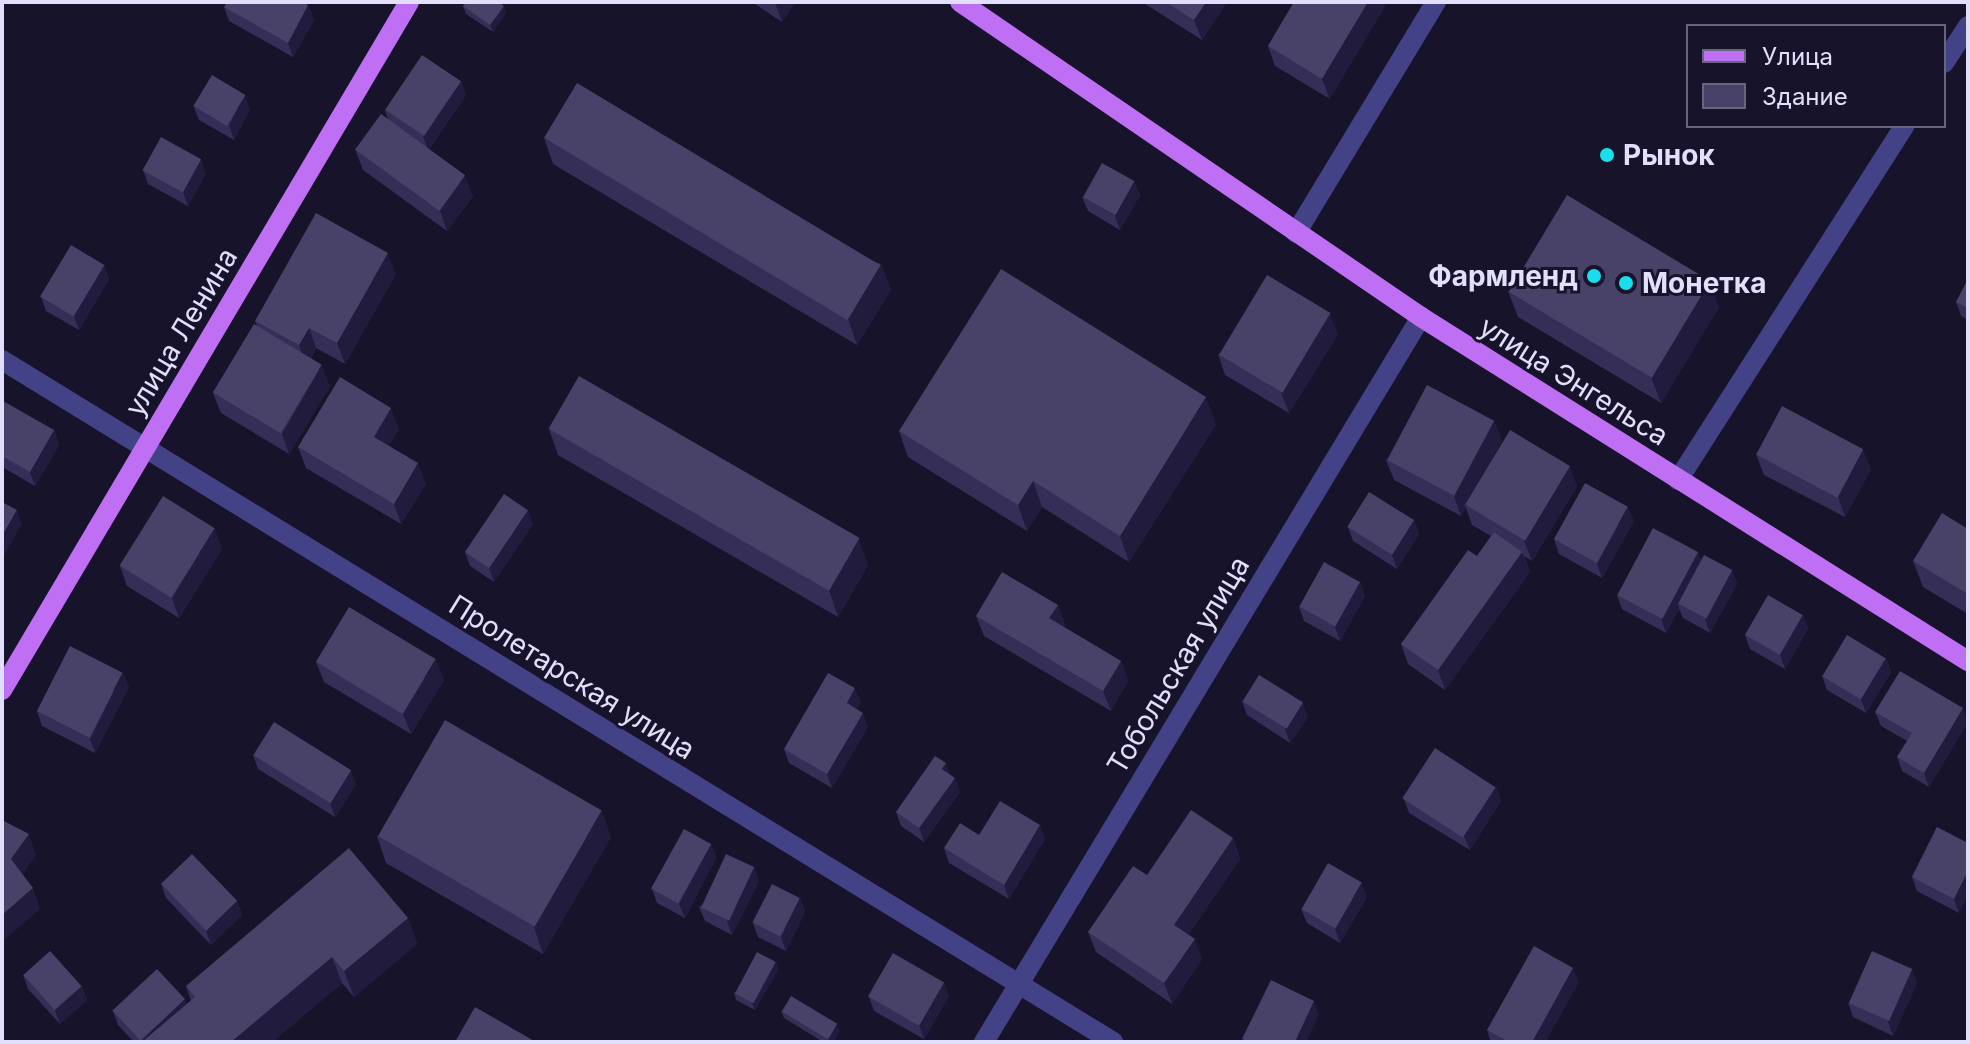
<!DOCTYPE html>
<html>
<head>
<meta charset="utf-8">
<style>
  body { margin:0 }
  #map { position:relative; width:1970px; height:1044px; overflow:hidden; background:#17132a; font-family:Inter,sans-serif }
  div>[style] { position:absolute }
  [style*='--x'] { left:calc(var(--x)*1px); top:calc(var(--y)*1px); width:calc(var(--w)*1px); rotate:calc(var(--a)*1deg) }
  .minor>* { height:20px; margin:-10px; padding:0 10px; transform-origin:10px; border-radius:10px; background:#434286 }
  .major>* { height:20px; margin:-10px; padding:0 10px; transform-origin:10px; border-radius:10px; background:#bf6ff4 }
  .wall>* { inset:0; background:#352e57 }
  .shaded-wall>* { inset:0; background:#211b3d }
  .building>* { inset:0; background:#484168; transform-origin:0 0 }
  .dots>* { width:22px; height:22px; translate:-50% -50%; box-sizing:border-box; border:4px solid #17132a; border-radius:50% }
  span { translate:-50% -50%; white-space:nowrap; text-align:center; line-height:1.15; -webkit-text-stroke:6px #17132a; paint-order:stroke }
  .poi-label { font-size:28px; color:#e2dffd; font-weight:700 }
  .left { translate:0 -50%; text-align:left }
  .right { translate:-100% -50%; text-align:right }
  .street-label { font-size:28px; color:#e2dffd }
  .frame { position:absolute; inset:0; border:4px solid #e2dffd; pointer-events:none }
  .legend { position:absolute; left:1686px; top:24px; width:260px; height:104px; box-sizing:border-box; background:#17132a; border:2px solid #68657e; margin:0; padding:10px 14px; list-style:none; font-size:24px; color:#e2dffd }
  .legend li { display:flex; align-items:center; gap:16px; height:40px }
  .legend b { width:40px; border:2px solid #68657e }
</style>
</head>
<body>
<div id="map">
  <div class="minor">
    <i style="--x:1944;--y:63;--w:44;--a:-57"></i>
    <i style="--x:1296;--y:233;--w:270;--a:-58.8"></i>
    <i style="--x:2;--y:360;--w:1304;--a:31.54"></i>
    <i style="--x:1678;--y:480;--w:420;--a:-57.4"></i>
    <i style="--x:984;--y:1042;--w:847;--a:-58.92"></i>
  </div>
  <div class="major">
    <i style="--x:960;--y:2;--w:558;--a:34.34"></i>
    <i style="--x:1421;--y:317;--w:646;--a:32.17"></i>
    <i style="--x:2;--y:690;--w:799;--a:-59.39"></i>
  </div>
  <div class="wall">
    <i style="clip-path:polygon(752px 2px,796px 2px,782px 22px)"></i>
    <i style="clip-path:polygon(1142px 2px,1227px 2px,1202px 40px)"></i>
    <i style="clip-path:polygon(1294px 2px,1330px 99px,1275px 66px,1268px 46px)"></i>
    <i style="clip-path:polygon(308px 5px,314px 20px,293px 57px,229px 21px,224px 7px)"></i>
    <i style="clip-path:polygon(463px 6px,506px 13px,493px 32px,466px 14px)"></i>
    <i style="clip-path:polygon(461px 81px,466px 95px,429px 149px,473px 196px,447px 231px,363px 170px,355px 149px,388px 120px,385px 110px)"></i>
    <i style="clip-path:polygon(193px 105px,250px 109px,234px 140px,199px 120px)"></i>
    <i style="clip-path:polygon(544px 138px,881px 264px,891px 290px,857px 345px,553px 164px)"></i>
    <i style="clip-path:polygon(143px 170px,206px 173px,188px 206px,148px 184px)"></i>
    <i style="clip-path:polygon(1134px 181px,1140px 195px,1120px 230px,1088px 211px,1082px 197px)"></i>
    <i style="clip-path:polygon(104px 265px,109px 279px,79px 330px,46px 311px,41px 297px)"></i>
    <i style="clip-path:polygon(396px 274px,345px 364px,316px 348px,311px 358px,330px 386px,289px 454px,221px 413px,213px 393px,257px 326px,255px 321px)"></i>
    <i style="clip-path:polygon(1968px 279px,1968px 320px,1961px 316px,1956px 302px)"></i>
    <i style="clip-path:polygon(1508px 291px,1719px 307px,1661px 403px,1518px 317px)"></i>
    <i style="clip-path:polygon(1338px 334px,1289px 413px,1225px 375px,1218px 354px)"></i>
    <i style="clip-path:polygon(2px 403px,54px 430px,59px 445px,35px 486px,2px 467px)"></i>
    <i style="clip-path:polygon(1494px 421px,1502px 441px,1490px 463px,1577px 486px,1532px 561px,1524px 556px,1530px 572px,1445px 690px,1408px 664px,1401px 644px,1477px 556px,1491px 536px,1472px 525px,1466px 508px,1461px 516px,1394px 480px,1386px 460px)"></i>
    <i style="clip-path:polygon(1216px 424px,1129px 562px,1042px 507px,1027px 531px,908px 457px,899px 431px)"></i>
    <i style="clip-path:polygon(399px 429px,389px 445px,426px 484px,401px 524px,306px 468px,298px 447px)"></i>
    <i style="clip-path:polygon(549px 429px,868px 565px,838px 617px,558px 455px)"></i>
    <i style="clip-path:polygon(1756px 454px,1871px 469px,1845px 517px,1764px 475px)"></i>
    <i style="clip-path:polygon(1414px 520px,1419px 534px,1397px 569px,1353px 541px,1348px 527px)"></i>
    <i style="clip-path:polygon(1634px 521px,1602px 578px,1559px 554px,1554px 539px)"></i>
    <i style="clip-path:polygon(533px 524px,494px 582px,470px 566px,465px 552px)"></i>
    <i style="clip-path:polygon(1968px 529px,1968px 614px,1923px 587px,1913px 561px)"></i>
    <i style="clip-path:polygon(222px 549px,179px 618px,127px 586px,120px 566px)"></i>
    <i style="clip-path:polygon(1698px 552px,1701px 561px,1732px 570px,1737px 584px,1710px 633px,1683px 618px,1679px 609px,1666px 633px,1622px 609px,1617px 595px)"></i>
    <i style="clip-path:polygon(1360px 582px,1365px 596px,1340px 641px,1304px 621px,1299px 607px)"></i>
    <i style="clip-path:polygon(1058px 605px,1065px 625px,1064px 627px,1121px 661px,1128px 681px,1111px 711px,984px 636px,976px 616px)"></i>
    <i style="clip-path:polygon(1803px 615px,1808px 629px,1785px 669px,1750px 649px,1745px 635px)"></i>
    <i style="clip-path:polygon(1886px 658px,1891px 672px,1866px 713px,1827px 690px,1822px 676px)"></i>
    <i style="clip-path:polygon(316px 662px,444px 680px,411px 734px,324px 682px)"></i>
    <i style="clip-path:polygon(129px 687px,95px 753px,42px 726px,37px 711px)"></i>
    <i style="clip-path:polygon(1242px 701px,1308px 717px,1290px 743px,1247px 715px)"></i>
    <i style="clip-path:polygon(861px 702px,857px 709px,868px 727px,832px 788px,789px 763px,784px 749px)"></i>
    <i style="clip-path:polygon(1875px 712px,1968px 722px,1929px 787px,1902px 771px,1897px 757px,1907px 741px,1881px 726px)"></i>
    <i style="clip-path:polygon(253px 755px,356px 784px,335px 817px,258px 769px)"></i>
    <i style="clip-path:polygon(950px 775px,960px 792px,924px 842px,901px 826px,896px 812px)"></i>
    <i style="clip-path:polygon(1496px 787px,1501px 801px,1470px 850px,1409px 813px,1404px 799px)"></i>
    <i style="clip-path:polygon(1937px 827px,1959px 913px,1917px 891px,1912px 877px)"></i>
    <i style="clip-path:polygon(979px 835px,1045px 839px,1009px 899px,949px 863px,944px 848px)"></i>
    <i style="clip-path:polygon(377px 836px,611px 837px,543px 954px,386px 863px)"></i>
    <i style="clip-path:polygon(1233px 838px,1240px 859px,1188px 935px,1202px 959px,1172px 1004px,1096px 952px,1088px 932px,1147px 875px)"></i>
    <i style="clip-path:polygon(711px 844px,716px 858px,685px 918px,657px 903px,652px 889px)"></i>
    <i style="clip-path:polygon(754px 867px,759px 881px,732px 935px,705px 921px,699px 907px)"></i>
    <i style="clip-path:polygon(161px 884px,237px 901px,242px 915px,211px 945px,166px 898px)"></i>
    <i style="clip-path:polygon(1367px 897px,1340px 943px,1307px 923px,1301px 909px)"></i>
    <i style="clip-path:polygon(800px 898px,805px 912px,786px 951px,758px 937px,753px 923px)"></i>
    <i style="clip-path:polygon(408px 918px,417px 944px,354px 997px,342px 983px,272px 1042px,134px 1042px,118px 1025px,113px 1011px,187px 1004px,191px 1001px,186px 986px)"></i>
    <i style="clip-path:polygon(776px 962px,778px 970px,755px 1010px,736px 1000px,734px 993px)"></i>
    <i style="clip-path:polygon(23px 975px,82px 986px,87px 1000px,60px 1024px,28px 989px)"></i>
    <i style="clip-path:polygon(1579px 982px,1545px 1042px,1491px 1042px,1487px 1030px)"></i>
    <i style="clip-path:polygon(1917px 983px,1893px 1036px,1853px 1017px,1848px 1003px)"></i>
    <i style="clip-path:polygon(949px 996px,924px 1039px,874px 1011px,869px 997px)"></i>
    <i style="clip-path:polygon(781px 1011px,840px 1031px,833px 1042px,823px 1042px,784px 1018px)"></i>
  </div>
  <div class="shaded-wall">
    <i style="clip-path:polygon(775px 2px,796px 2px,782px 22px)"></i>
    <i style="clip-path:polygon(1206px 2px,1227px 2px,1202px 40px,1194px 20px)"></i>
    <i style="clip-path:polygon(1368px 2px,1388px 2px,1330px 99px,1322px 79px)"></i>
    <i style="clip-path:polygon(308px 5px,314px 20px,293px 57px,288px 43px)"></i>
    <i style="clip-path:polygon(504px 6px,506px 13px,493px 32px,490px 25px)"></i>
    <i style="clip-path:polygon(461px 81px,466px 95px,428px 150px,423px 136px)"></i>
    <i style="clip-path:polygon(245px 95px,250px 109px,234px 140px,229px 125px)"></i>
    <i style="clip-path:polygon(201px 159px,206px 173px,188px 206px,183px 192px)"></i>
    <i style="clip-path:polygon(465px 176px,473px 196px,447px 231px,440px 211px)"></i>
    <i style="clip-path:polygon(1134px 181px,1140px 195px,1120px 230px,1115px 216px)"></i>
    <i style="clip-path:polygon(388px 253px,396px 274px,345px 364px,337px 343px)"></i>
    <i style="clip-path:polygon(881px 264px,891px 290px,857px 345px,848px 319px)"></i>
    <i style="clip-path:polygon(104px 265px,109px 279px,79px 330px,74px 316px)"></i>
    <i style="clip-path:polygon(1710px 281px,1719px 307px,1661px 403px,1651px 377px)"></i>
    <i style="clip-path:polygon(1330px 313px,1338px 334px,1289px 413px,1281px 393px)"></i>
    <i style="clip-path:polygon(309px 328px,316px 348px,306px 366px,299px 345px)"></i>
    <i style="clip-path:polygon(322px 365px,330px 386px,289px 454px,282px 434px)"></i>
    <i style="clip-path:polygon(1206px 397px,1216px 424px,1129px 562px,1120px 536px)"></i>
    <i style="clip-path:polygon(391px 408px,399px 429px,382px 457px,374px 437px)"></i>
    <i style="clip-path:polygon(1494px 421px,1502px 441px,1467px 506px,1464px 504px,1466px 508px,1461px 516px,1454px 496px)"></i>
    <i style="clip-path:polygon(54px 430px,59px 445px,35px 486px,30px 472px)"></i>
    <i style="clip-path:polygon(1863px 449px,1871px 469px,1845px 517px,1838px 497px)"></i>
    <i style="clip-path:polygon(418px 463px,426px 484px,401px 524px,394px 504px)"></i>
    <i style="clip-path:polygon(1570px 466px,1577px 486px,1532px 561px,1524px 541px)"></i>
    <i style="clip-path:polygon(1033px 481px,1042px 507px,1027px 531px,1018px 505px)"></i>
    <i style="clip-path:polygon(1628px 507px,1634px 521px,1602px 578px,1597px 564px)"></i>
    <i style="clip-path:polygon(17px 510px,22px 524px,2px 559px,2px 536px)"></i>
    <i style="clip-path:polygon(528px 510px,533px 524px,494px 582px,489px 568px)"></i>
    <i style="clip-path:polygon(1414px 520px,1419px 534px,1397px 569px,1392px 555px)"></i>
    <i style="clip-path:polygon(215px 528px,222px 549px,179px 618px,172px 598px)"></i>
    <i style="clip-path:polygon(859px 539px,868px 565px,838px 617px,829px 590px)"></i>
    <i style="clip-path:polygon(1522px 552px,1530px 572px,1445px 690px,1438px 670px)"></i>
    <i style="clip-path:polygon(1698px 552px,1703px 566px,1678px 604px,1679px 609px,1666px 633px,1661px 619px)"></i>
    <i style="clip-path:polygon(1732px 570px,1737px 584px,1710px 633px,1705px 619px)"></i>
    <i style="clip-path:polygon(1360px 582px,1365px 596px,1340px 641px,1335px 627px)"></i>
    <i style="clip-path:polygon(1058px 605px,1065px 625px,1057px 639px,1049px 618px)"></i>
    <i style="clip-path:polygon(1803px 615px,1808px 629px,1785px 669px,1780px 655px)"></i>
    <i style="clip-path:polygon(1886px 658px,1891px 672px,1866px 713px,1861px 699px)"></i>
    <i style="clip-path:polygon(436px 659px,444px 680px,411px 734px,403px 714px)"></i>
    <i style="clip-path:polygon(1121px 661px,1128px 681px,1111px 711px,1103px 691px)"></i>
    <i style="clip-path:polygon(123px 673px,129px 687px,95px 753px,90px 739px)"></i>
    <i style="clip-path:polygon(855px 688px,861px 702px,852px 717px,847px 703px)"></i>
    <i style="clip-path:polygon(1303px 703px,1308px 717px,1290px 743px,1285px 729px)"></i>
    <i style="clip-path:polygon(1963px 708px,1968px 722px,1929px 787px,1924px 773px)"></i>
    <i style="clip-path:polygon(863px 713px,868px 727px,832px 788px,827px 774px)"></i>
    <i style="clip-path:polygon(946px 763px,951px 777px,942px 769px)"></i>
    <i style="clip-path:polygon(351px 770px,356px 784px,335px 817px,330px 803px)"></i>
    <i style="clip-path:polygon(955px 778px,960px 792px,924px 842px,919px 828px)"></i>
    <i style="clip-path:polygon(1496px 787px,1501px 801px,1470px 850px,1464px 836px)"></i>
    <i style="clip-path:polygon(602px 811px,611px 837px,543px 954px,534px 927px)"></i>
    <i style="clip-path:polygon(1040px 825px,1045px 839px,1009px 899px,1004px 885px)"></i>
    <i style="clip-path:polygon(29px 834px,36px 855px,19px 880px,11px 859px)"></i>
    <i style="clip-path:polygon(1233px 838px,1240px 859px,1181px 945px,1174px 925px)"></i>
    <i style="clip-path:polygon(711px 844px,716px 858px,685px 918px,679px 904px)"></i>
    <i style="clip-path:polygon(754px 867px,759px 881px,732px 935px,727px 921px)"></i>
    <i style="clip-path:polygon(1968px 871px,1968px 896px,1959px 913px,1954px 899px)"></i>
    <i style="clip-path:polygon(1362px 883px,1367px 897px,1340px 943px,1335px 929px)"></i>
    <i style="clip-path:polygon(33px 888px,40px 909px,2px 942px,2px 915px)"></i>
    <i style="clip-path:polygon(800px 898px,805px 912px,786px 951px,781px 937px)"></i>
    <i style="clip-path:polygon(237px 901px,242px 915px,211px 945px,206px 931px)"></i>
    <i style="clip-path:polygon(408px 918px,417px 944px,354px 997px,344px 971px)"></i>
    <i style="clip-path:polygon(1195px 939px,1202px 959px,1172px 1004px,1164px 983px)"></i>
    <i style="clip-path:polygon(332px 957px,342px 983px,272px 1042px,231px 1042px)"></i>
    <i style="clip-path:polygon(776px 962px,778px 970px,755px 1010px,752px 1003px)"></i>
    <i style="clip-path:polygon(1573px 968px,1579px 982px,1545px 1042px,1532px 1042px)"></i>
    <i style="clip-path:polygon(1912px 969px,1917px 983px,1893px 1036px,1888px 1022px)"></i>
    <i style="clip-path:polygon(944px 982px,949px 996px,924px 1039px,919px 1025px)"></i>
    <i style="clip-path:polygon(82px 986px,87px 1000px,60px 1024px,55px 1010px)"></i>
    <i style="clip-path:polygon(185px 999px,190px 1013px,142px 1042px,141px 1041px)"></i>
    <i style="clip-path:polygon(1314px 1001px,1319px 1015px,1306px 1042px,1295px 1042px)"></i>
    <i style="clip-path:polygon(837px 1024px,840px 1031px,833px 1042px,829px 1042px,828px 1040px)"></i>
  </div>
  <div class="building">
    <i style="clip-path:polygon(227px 2px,302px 2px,308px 5px,288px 43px,224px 7px)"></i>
    <i style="clip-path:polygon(466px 2px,498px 2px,504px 6px,490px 25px,463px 6px)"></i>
    <i style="clip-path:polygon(1166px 2px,1206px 2px,1194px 20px)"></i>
    <i style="clip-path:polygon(1294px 2px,1368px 2px,1322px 79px,1268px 46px)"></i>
    <i style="left:422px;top:55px;width:47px;height:66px;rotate:34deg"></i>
    <i style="left:212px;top:75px;width:39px;height:36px;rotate:31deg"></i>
    <i style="left:577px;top:83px;width:354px;height:64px;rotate:31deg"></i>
    <i style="left:381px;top:114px;width:104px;height:44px;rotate:36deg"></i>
    <i style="left:161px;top:137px;width:46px;height:38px;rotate:29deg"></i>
    <i style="left:1102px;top:163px;width:37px;height:39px;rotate:29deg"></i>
    <i style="left:1567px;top:195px;width:167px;height:113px;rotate:31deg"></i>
    <i style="clip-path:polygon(316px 213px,388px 253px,337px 343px,309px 328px,299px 345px,255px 321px)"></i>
    <i style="left:71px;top:245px;width:39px;height:60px;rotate:31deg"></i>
    <i style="clip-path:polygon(1001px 269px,1206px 397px,1120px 536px,1033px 481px,1018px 505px,899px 431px)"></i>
    <i style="left:1267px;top:275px;width:74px;height:93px;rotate:31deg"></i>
    <i style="clip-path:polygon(1968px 279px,1968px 308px,1956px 302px)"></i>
    <i style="left:254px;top:324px;width:79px;height:80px;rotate:31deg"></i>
    <i style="left:579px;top:376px;width:324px;height:61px;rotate:30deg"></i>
    <i style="clip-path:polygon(340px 377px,391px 408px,374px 437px,418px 463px,394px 504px,298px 447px)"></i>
    <i style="left:1427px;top:385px;width:76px;height:85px;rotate:28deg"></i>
    <i style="clip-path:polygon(3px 401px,54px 430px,30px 472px,2px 456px,2px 403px)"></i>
    <i style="left:1782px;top:406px;width:92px;height:55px;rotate:28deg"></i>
    <i style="left:1510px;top:430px;width:70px;height:87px;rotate:31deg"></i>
    <i style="left:1585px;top:483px;width:49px;height:64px;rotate:29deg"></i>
    <i style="left:1369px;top:492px;width:53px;height:41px;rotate:32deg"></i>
    <i style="left:504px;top:494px;width:29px;height:70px;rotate:34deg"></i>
    <i style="left:163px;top:496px;width:61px;height:82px;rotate:32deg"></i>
    <i style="clip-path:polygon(2px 502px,17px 510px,2px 536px)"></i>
    <i style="clip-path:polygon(1942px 513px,1968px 529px,1968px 594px,1913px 561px)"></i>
    <i style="left:1653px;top:528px;width:51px;height:76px;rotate:28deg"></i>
    <i style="clip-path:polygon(1494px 532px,1522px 552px,1438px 670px,1401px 644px,1468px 550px,1477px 556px)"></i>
    <i style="left:1704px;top:555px;width:32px;height:55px;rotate:28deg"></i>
    <i style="left:1324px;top:562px;width:41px;height:51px;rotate:29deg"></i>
    <i style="clip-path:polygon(1002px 572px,1058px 605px,1049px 618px,1121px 661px,1103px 691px,976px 616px)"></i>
    <i style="left:1768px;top:595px;width:40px;height:46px;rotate:30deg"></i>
    <i style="left:349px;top:607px;width:101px;height:64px;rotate:31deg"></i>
    <i style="left:1847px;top:635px;width:45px;height:48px;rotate:31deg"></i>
    <i style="left:70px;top:646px;width:59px;height:73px;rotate:27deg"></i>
    <i style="clip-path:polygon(1900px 671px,1963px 708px,1924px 773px,1897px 757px,1912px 733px,1875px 712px)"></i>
    <i style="clip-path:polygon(828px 673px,855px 688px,847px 703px,863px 713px,827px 774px,784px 749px)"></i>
    <i style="left:1259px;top:675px;width:52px;height:31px;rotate:32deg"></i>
    <i style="left:445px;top:720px;width:181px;height:134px;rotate:30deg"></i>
    <i style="left:274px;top:722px;width:91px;height:39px;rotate:32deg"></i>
    <i style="left:1435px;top:748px;width:72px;height:60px;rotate:33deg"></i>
    <i style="clip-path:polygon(935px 756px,946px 763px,942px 769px,955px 778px,919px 828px,896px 812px)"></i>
    <i style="clip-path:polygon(1000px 801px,1040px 825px,1004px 885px,944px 848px,960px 823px,979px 835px)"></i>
    <i style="clip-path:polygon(1191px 810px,1233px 838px,1174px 925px,1195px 939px,1164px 983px,1088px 932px,1133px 866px,1147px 875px)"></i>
    <i style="clip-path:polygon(2px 820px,29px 834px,11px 859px,33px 888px,2px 915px)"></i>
    <i style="clip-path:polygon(1937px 827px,1968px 843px,1968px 871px,1954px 899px,1912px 877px)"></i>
    <i style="left:684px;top:829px;width:31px;height:68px;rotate:29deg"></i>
    <i style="clip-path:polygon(349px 848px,408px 918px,344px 971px,332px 957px,231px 1042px,142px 1042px,195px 997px,186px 986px)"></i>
    <i style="left:192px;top:854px;width:65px;height:43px;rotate:46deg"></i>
    <i style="left:726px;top:854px;width:31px;height:59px;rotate:25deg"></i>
    <i style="left:1328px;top:863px;width:39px;height:53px;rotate:30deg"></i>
    <i style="left:772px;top:884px;width:31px;height:43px;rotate:27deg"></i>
    <i style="clip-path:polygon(1534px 946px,1573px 968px,1532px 1042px,1509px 1042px,1487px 1030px)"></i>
    <i style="left:50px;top:951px;width:47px;height:36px;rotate:48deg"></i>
    <i style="left:1872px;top:951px;width:44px;height:57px;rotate:24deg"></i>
    <i style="left:757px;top:952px;width:21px;height:47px;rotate:28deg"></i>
    <i style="left:893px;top:953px;width:59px;height:50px;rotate:30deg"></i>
    <i style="left:157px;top:969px;width:41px;height:61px;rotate:47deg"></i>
    <i style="clip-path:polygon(1271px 980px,1314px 1001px,1295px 1042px,1248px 1042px,1242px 1039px)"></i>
    <i style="left:791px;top:996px;width:54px;height:18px;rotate:31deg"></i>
    <i style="clip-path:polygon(475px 1007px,536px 1042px,455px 1042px)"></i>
  </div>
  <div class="dots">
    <i style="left:1607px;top:155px;background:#1adeee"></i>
    <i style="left:1594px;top:276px;background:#1adeee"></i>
    <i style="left:1626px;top:283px;background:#1adeee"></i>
  </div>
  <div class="poi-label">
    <span class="left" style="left:1623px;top:155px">Рынок</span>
    <span class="right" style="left:1578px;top:276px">Фармленд</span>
    <span class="left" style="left:1642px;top:283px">Монетка</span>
  </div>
  <div class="street-label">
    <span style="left:181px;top:332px;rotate:-59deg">улица Ленина</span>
    <span style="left:1574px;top:381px;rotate:32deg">улица Энгельса</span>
    <span style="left:1178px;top:665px;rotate:-59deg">Тобольская улица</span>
    <span style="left:572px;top:677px;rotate:32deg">Пролетарская улица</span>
  </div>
  <div class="frame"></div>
  <ul class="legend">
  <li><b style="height:10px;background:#bf6ff4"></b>Улица</li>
  <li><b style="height:22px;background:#484168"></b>Здание</li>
  </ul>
</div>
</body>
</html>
